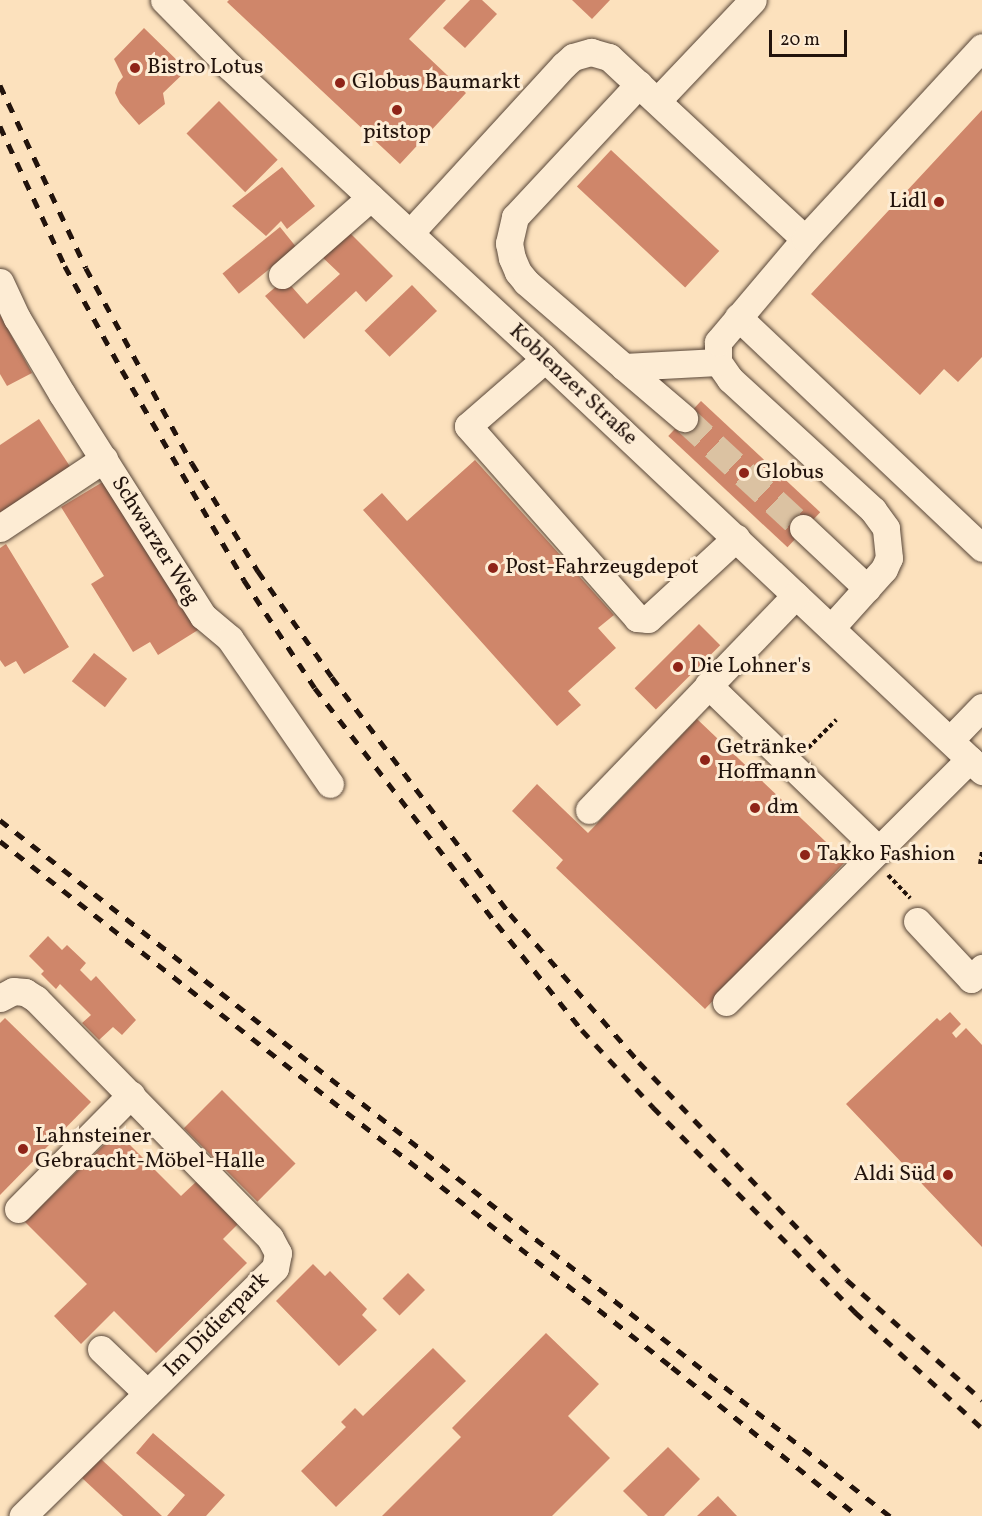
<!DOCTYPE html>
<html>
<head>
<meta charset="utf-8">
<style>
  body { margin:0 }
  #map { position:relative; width:982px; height:1516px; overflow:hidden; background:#fce1bd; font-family:Vollkorn,serif }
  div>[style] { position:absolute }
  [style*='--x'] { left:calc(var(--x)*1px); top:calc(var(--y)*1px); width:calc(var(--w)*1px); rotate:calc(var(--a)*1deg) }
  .building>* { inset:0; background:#cf866a; transform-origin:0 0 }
  .minor-tunnel>* { height:27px; margin-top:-13.5px; transform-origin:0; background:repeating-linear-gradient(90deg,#dbc2a2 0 27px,transparent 0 41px) }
  .path>* { height:4px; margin-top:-2px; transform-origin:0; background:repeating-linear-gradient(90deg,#22130c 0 4.5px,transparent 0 7.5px) }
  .roads { filter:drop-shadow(0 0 2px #584638) drop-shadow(0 0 2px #584638) }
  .minor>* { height:27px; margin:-13.5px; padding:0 13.5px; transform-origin:13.5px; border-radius:13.5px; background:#fdecd4 }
  .rail>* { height:4.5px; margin-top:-2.25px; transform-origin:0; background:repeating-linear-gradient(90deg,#22130c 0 10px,transparent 0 20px) }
  .dots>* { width:16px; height:16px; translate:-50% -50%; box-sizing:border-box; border:3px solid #fdecd4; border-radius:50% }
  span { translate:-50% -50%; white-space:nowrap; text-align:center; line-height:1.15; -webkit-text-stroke:6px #fdecd4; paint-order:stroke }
  .poi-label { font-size:22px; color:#22130c }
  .left { translate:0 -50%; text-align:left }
  .right { translate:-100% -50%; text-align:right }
  .street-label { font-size:22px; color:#22130c }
  .scale { position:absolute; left:769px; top:30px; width:78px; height:27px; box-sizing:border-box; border:3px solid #22130c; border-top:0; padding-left:8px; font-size:18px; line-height:21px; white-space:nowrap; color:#22130c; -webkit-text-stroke:4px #fdecd4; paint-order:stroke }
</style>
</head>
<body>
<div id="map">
  <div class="building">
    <i style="clip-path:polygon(229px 0,446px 0,409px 39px,466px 93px,400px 164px,227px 2px)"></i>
    <i style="clip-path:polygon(470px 0,482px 0,497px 14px,465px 48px,443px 28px)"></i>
    <i style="clip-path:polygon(572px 0,610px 0,592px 19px)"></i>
    <i style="clip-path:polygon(144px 28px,187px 70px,163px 93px,165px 104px,139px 125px,120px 103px,115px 93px,118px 83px,123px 77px,114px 59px)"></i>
    <i style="left:219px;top:101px;width:83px;height:46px;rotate:45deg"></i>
    <i style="clip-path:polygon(982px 110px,982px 357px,958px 382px,944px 369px,920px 395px,811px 294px)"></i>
    <i style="left:611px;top:150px;width:148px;height:50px;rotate:43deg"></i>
    <i style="clip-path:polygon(282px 167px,315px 206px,287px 229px,281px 221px,266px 236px,232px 206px)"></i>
    <i style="left:280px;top:227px;width:26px;height:74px;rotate:51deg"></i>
    <i style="clip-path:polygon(346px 229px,393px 276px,366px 302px,356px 291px,304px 339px,265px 296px,285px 279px,307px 304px,340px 274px,320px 255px)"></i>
    <i style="left:412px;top:285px;width:36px;height:66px;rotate:46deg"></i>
    <i style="clip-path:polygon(0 315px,32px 373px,7px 386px,0 374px)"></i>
    <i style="left:701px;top:401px;width:163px;height:48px;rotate:43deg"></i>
    <i style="clip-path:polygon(39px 419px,71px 468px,0 514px,0 445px)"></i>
    <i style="clip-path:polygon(475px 460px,614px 615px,598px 628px,616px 648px,568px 691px,581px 705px,557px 726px,363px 510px,382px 493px,407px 521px)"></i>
    <i style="clip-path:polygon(106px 480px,198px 630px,158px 655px,150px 642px,133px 652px,91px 584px,104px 576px,61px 507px)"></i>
    <i style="clip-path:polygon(6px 544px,69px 647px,24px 674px,16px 661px,5px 667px,0 660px,0 548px)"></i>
    <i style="left:699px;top:624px;width:30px;height:91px;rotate:45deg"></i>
    <i style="left:94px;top:653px;width:42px;height:36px;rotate:38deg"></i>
    <i style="clip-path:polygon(697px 719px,846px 861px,705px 1009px,556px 868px,563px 860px,512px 811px,537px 784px,588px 833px)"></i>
    <i style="clip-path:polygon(48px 936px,62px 950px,67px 945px,86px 963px,80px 970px,91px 981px,96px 976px,136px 1020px,122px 1035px,113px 1027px,99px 1040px,82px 1023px,91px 1015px,60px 984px,56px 989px,41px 974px,44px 971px,29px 956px)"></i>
    <i style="clip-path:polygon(950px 1012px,961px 1024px,952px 1033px,956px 1038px,966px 1028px,982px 1045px,982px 1247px,846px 1104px,937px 1018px,940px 1021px)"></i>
    <i style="clip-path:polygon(5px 1018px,91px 1102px,0 1195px,0 1023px)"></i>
    <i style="left:222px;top:1090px;width:104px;height:54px;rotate:45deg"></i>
    <i style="clip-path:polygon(117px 1132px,181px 1196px,198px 1180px,240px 1222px,223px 1239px,247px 1263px,156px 1353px,114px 1311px,81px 1344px,54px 1316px,87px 1284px,25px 1222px)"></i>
    <i style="clip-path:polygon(313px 1264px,325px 1276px,330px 1271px,367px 1309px,362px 1315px,377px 1330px,339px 1366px,276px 1301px)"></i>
    <i style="left:408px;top:1273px;width:24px;height:36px;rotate:45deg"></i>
    <i style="clip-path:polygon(546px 1333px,599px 1384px,568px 1416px,610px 1458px,552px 1516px,382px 1516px,461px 1437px,452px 1428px)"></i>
    <i style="clip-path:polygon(433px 1348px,466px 1381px,336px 1507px,301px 1471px,346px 1427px,341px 1422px,355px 1408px,363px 1416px)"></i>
    <i style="clip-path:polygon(153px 1433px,225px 1495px,206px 1516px,167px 1516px,185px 1495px,136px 1453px)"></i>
    <i style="clip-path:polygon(668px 1447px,700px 1479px,664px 1516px,648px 1516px,623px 1491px)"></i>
    <i style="clip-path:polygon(101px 1459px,162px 1516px,123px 1516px,82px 1478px)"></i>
    <i style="clip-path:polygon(718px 1496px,737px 1516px,697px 1516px)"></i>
  </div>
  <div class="minor-tunnel">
    <i style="--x:684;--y:418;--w:162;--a:42.7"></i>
  </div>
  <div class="path">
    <i style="--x:808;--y:748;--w:40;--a:-45"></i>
    <i style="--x:980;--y:864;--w:13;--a:-81"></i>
    <i style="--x:888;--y:875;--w:32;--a:46"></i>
  </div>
  <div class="roads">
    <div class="minor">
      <i style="--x:164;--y:0;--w:93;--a:45.4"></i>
      <i style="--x:229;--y:66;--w:431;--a:42.8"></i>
      <i style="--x:545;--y:359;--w:601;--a:43.31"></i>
      <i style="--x:639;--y:84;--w:182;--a:133"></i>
      <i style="--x:515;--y:217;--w:27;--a:103"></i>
      <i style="--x:509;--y:243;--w:15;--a:79"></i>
      <i style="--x:512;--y:258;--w:15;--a:67"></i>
      <i style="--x:518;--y:272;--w:13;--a:51"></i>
      <i style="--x:526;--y:282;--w:130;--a:40.9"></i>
      <i style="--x:624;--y:367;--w:94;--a:-3"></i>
      <i style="--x:657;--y:101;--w:139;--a:-46.5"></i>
      <i style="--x:410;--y:233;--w:228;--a:-47.5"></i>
      <i style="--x:564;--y:65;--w:12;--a:-42"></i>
      <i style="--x:573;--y:57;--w:19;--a:-16"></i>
      <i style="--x:591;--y:52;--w:19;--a:16"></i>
      <i style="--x:609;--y:57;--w:267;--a:42.9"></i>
      <i style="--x:282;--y:275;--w:118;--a:-41.2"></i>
      <i style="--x:0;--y:282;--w:40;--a:65"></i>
      <i style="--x:17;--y:318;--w:88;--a:59.4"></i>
      <i style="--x:62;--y:394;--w:263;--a:57.6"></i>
      <i style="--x:203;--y:616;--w:35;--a:40"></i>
      <i style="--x:230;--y:639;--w:176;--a:55.4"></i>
      <i style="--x:738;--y:317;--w:336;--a:43.4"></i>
      <i style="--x:545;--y:359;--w:102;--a:139"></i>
      <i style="--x:468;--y:426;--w:256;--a:48.6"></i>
      <i style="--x:637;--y:618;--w:11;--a:5"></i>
      <i style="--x:648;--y:619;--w:120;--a:-42.6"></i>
      <i style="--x:624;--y:367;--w:79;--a:40.4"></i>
      <i style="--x:0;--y:528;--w:125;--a:-33.6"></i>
      <i style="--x:803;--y:528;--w:88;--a:43.2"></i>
      <i style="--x:831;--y:628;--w:79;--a:-48.1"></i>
      <i style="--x:884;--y:569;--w:12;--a:-66"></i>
      <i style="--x:889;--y:558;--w:30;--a:-96"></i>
      <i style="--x:886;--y:528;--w:22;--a:-126"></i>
      <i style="--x:873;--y:510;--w:194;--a:-137.5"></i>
      <i style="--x:730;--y:379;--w:21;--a:-125"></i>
      <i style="--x:718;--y:362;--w:20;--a:-90"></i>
      <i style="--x:718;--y:342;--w:135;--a:-49.8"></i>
      <i style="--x:805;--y:239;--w:261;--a:-47.3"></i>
      <i style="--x:708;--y:685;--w:238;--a:44"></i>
      <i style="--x:950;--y:740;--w:46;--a:-45.9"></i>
      <i style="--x:589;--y:810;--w:298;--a:-46.1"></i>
      <i style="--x:917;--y:921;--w:79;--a:47"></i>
      <i style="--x:971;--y:979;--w:16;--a:-45"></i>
      <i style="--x:0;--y:998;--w:15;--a:-28"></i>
      <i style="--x:13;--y:991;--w:12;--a:5"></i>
      <i style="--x:25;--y:992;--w:13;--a:32"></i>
      <i style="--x:36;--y:999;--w:334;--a:45.6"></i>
      <i style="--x:270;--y:1238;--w:17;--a:62"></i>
      <i style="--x:278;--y:1253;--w:15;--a:101"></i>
      <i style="--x:275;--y:1268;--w:354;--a:135.5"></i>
      <i style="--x:726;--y:1002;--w:344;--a:-44.9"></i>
      <i style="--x:18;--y:1209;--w:161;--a:-45.3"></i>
      <i style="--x:101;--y:1349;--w:64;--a:43.7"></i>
    </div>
  </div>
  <div class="rail">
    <i style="--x:0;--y:85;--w:202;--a:64.8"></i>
    <i style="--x:86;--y:268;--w:222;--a:61.5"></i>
    <i style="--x:192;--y:463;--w:127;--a:58.6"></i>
    <i style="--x:258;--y:571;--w:129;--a:55.1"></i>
    <i style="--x:332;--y:677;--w:296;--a:53.1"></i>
    <i style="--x:510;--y:914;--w:196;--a:48.9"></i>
    <i style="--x:639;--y:1062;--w:301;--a:46.3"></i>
    <i style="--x:847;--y:1280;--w:181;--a:41.6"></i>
    <i style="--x:0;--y:126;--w:154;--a:65.1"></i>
    <i style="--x:65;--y:266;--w:119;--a:61.3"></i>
    <i style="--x:122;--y:370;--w:243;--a:59.8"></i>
    <i style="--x:244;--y:580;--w:129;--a:56.7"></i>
    <i style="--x:315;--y:688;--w:298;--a:52.4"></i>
    <i style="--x:497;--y:924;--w:136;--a:51.3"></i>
    <i style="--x:582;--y:1030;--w:105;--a:47.3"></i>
    <i style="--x:653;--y:1107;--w:288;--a:45.4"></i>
    <i style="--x:855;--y:1312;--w:172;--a:42.4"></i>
    <i style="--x:0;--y:820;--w:1130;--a:38.03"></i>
    <i style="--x:0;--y:841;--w:853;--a:38.05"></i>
    <i style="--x:672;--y:1367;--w:238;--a:38.7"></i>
  </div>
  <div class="dots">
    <i style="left:135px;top:68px;background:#8f2418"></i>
    <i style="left:340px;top:83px;background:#8f2418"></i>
    <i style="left:397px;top:110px;background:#8f2418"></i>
    <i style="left:939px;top:202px;background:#8f2418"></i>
    <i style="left:744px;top:473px;background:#8f2418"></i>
    <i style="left:493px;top:568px;background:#8f2418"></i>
    <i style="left:678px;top:667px;background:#8f2418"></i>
    <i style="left:705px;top:760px;background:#8f2418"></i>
    <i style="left:755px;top:808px;background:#8f2418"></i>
    <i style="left:805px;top:855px;background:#8f2418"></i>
    <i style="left:23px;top:1149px;background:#8f2418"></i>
    <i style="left:948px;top:1175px;background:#8f2418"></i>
  </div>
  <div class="poi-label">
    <span class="left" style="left:147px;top:68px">Bistro Lotus</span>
    <span class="left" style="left:352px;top:83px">Globus Baumarkt</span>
    <span style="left:397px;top:133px">pitstop</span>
    <span class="right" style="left:927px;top:202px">Lidl</span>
    <span class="left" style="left:756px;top:473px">Globus</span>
    <span class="left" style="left:505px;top:568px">Post-Fahrzeugdepot</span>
    <span class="left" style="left:690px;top:667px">Die Lohner's</span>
    <span class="left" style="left:717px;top:760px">Getränke<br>Hoffmann</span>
    <span class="left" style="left:767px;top:808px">dm</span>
    <span class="left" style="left:817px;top:855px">Takko Fashion</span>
    <span class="left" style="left:35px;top:1149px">Lahnsteiner<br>Gebraucht-Möbel-Halle</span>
    <span class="right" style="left:936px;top:1175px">Aldi Süd</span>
  </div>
  <div class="street-label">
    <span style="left:573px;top:385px;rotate:43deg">Koblenzer Straße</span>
    <span style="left:155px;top:541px;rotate:58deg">Schwarzer Weg</span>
    <span style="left:217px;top:1325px;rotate:-45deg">Im Didierpark</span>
  </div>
  <div class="scale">20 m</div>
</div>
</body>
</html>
